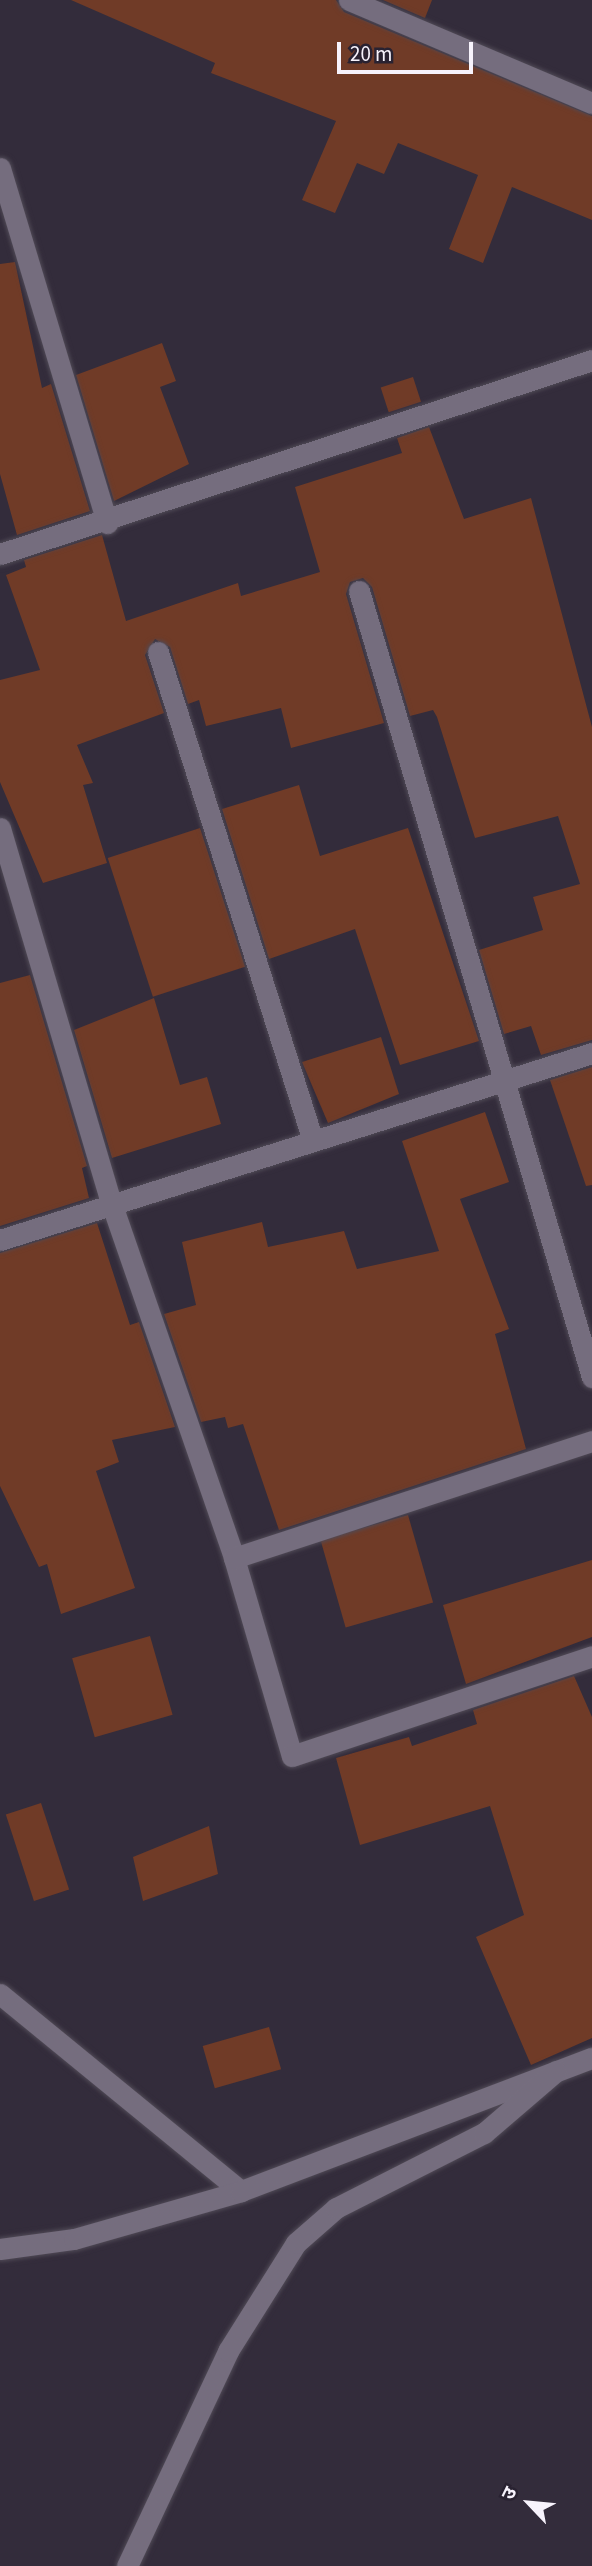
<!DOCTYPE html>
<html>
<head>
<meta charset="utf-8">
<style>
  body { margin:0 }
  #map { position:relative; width:592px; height:2566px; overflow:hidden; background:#332c3b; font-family:"Source Sans 3","Noto Sans Devanagari",sans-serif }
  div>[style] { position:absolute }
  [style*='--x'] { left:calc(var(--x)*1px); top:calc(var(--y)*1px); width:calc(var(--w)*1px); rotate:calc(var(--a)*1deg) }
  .building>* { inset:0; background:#703b27; transform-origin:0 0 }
  .roads { filter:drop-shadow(0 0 2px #504a56) drop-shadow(0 0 2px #504a56) }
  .minor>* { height:21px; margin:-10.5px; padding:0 10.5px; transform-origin:10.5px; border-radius:10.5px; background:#756d7e }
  span { translate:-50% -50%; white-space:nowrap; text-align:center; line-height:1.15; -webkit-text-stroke:5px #292231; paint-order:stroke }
  .north { position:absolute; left:494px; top:2468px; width:70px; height:70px; -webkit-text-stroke:5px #292231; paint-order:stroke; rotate:296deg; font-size:19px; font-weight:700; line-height:28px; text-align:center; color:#f7f3fc }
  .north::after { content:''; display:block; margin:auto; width:24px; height:32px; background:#f7f3fc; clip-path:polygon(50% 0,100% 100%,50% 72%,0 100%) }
  .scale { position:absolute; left:337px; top:42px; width:136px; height:32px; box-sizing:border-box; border:4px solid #f7f3fc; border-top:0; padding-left:9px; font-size:21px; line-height:24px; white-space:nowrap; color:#f7f3fc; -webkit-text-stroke:5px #292231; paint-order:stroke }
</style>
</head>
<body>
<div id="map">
  <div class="building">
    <i style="clip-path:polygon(71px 0,336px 0,344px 12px,592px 116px,592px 220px,512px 187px,483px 263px,449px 249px,478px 175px,398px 143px,384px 174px,357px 163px,335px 213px,302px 200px,336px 121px,211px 73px,215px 63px)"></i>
    <i style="clip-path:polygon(383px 0,432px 0,425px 18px)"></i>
    <i style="clip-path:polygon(15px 262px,42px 388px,51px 384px,90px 511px,17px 535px,0 474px,0 264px)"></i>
    <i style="clip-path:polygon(162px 343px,176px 381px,160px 387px,189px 464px,114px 501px,76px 375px)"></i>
    <i style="left:413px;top:377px;width:26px;height:34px;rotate:72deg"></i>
    <i style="clip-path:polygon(429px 427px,464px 519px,531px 498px,592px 727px,592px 1040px,541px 1055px,531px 1026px,504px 1034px,479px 950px,543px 930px,533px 897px,580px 884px,558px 816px,475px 838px,437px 717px,433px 710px,410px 716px,372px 587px,363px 578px,350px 582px,346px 594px,384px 723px,291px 748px,281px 708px,206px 726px,199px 700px,188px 704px,170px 647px,155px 639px,145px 655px,164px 713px,77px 745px,93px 783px,83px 785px,107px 863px,43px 883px,0 782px,0 680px,40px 670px,6px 575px,26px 567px,24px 560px,102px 535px,126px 621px,238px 583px,241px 596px,320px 572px,295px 487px,402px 453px,397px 438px)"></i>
    <i style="clip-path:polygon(299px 785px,320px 856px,408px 828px,479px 1041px,400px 1065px,355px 929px,269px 959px,222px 809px)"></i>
    <i style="left:200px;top:828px;width:146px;height:97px;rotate:72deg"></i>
    <i style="clip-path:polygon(30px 975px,87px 1166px,82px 1168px,89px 1198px,0 1226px,0 983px)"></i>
    <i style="clip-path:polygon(154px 998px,180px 1085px,207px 1077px,221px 1124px,112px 1158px,74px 1030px)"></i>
    <i style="clip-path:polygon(381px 1037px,399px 1094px,328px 1123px,302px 1062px)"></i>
    <i style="clip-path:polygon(592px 1067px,592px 1185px,586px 1186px,550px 1080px)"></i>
    <i style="clip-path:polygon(485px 1112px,509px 1182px,460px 1199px,509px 1329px,495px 1334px,526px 1449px,279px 1530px,243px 1424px,228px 1428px,225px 1417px,201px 1422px,164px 1314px,196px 1305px,182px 1242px,262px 1222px,268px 1247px,344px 1231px,357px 1269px,439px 1251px,402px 1141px)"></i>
    <i style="clip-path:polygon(97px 1223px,130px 1325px,139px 1322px,175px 1427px,112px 1440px,119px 1462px,96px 1471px,135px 1588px,61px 1614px,47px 1564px,39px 1567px,0 1486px,0 1253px)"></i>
    <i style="left:408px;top:1515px;width:91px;height:91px;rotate:74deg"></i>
    <i style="clip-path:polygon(592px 1560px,592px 1637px,466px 1684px,443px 1605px)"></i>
    <i style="left:150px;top:1636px;width:82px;height:81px;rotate:74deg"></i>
    <i style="clip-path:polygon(574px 1676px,592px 1717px,592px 2038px,531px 2065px,476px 1937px,524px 1915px,490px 1806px,360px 1845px,336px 1758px,409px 1737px,412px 1746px,477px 1724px,473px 1710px)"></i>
    <i style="left:41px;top:1803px;width:91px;height:37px;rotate:72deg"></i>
    <i style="clip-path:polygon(209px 1826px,218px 1874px,143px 1901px,133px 1857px)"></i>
    <i style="left:269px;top:2027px;width:44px;height:69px;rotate:74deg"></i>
  </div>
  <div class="roads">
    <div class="minor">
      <i style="--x:349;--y:0;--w:264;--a:23"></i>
      <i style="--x:0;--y:168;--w:371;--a:73.2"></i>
      <i style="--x:0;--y:554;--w:623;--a:-18.14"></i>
      <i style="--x:359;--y:591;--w:820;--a:73.49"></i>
      <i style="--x:158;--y:652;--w:513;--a:72.41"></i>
      <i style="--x:0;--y:828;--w:393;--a:73.5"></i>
      <i style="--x:112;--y:1205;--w:373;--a:70.9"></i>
      <i style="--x:234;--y:1558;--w:206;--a:73.7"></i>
      <i style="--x:292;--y:1756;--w:316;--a:-18.4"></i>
      <i style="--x:0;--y:1240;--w:621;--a:-17.53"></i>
      <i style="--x:234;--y:1558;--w:377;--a:-18.1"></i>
      <i style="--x:0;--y:1994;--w:311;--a:39.3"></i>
      <i style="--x:0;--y:2249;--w:75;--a:-7.7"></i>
      <i style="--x:74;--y:2239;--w:174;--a:-16"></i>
      <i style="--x:241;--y:2191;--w:375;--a:-20.8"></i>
      <i style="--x:127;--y:2566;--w:238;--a:-64.8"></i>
      <i style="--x:228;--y:2351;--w:128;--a:-57.8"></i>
      <i style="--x:296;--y:2243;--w:53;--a:-41.2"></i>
      <i style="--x:336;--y:2208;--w:166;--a:-26.9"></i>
      <i style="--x:484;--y:2133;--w:95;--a:-40.7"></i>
    </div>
  </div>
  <div class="north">उ</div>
  <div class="scale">20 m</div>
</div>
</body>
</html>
